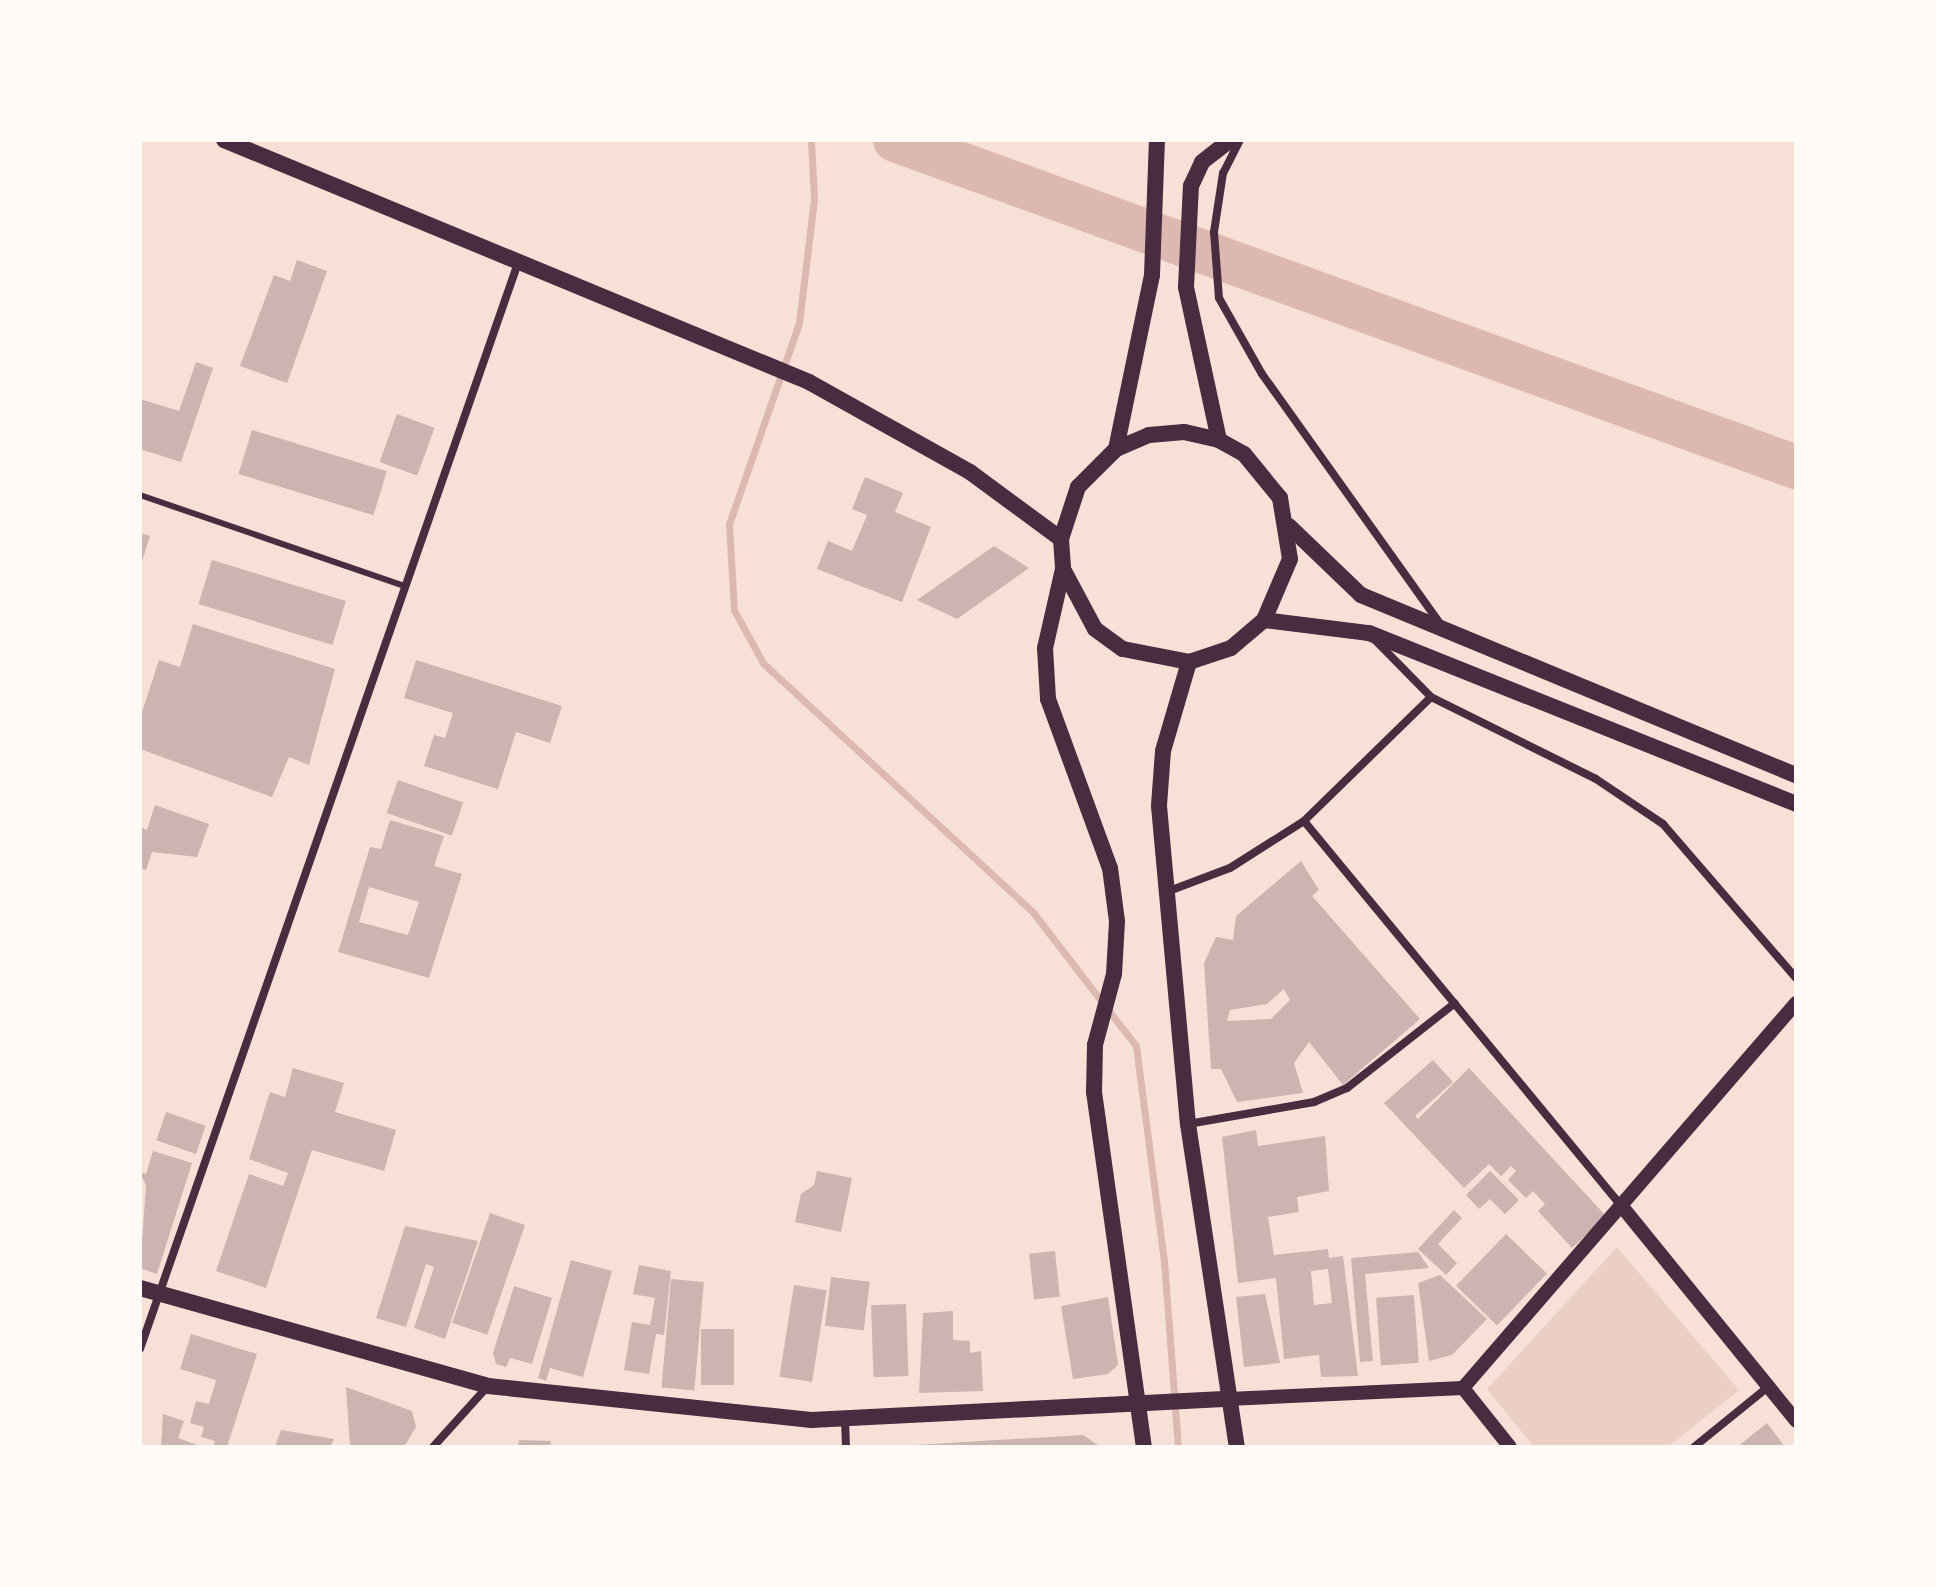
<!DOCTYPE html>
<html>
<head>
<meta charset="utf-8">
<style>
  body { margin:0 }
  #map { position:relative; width:1936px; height:1587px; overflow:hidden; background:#f7e1d7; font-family:"Asap Condensed",sans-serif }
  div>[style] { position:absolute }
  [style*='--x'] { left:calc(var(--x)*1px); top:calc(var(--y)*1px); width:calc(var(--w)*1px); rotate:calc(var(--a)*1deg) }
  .green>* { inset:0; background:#ebcfc5 }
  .stream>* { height:7px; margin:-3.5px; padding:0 3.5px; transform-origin:3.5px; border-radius:3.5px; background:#dcb8b0 }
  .river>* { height:44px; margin:-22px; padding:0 22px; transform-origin:22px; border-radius:22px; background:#dcb8b0 }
  .building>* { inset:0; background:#ccb4b1; transform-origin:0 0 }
  .service>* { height:6px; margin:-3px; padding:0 3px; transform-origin:3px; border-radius:3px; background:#4a2c40 }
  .minor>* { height:8px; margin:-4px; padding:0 4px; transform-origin:4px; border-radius:4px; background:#4a2c40 }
  .tertiary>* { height:14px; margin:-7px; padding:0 7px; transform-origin:7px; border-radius:7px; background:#4a2c40 }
  .secondary>* { height:16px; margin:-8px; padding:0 8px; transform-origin:8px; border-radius:8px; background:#4a2c40 }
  span { translate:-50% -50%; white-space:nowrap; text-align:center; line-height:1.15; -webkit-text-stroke:7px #fffaf5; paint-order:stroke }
  .frame { position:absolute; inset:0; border:142px solid #fffaf5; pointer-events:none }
</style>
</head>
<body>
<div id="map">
  <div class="green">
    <i style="clip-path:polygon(1617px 1247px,1739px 1390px,1668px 1447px,1534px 1447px,1487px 1389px)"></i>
  </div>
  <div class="stream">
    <i style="--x:811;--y:140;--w:59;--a:87.1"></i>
    <i style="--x:814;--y:199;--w:125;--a:96.9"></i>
    <i style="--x:799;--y:323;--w:213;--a:109.2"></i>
    <i style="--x:729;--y:524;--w:86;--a:86.7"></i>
    <i style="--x:734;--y:610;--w:60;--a:61.3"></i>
    <i style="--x:763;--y:663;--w:366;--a:42.7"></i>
    <i style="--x:1032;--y:911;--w:170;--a:52.4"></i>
    <i style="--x:1136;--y:1046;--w:217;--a:82.6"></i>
    <i style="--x:1164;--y:1261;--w:187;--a:85.7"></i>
  </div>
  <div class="river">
    <i style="--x:895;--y:140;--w:959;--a:19.95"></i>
  </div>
  <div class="building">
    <i style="clip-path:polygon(297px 260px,327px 271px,287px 383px,240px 366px,274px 275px,290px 281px)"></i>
    <i style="clip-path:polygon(196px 362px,213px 368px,181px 462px,140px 449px,140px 399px,179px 411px)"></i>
    <i style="left:397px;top:414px;width:40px;height:51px;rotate:20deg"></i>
    <i style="left:252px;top:430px;width:141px;height:46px;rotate:17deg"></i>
    <i style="clip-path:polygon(865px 477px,903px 493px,895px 512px,931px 527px,902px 602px,817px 569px,828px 541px,852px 551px,867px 515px,852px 509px)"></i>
    <i style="clip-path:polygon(140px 533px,150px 536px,141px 565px,140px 565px)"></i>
    <i style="clip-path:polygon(994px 546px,1029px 568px,957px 619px,917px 600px)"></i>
    <i style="left:212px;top:560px;width:140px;height:46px;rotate:17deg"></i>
    <i style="clip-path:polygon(193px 624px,335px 669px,309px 765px,289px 757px,272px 797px,140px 749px,140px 718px,159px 660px,180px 667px)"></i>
    <i style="clip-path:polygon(416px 660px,562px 706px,550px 743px,516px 732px,498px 789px,424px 766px,434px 735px,445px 738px,453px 713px,404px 698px)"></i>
    <i style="left:398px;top:780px;width:69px;height:35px;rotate:19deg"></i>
    <i style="clip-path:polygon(155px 805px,209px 824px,197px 857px,152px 852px,146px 870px,140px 868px,140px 827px,147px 830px)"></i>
    <i style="clip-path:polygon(evenodd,390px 820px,444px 836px,434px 866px,462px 874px,429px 978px,338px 952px,370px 847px,381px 849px,390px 820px,369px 887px,419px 902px,408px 935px,359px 922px,369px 887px)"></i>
    <i style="clip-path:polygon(evenodd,1301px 861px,1319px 890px,1312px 896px,1420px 1019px,1343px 1085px,1309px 1042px,1294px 1063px,1303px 1093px,1237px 1102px,1221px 1069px,1211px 1069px,1204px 963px,1216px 937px,1233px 940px,1236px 916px,1301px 861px,1284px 989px,1290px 1000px,1271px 1019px,1227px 1021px,1230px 1010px,1267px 1004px,1284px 989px)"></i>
    <i style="clip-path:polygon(1433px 1060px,1453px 1082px,1415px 1116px,1418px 1119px,1469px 1068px,1606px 1216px,1572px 1248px,1538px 1211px,1545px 1204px,1533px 1191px,1526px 1198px,1508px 1180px,1516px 1171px,1511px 1166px,1501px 1176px,1489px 1164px,1464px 1188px,1384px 1103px)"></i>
    <i style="clip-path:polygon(293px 1068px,344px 1083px,335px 1112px,396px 1130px,384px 1171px,312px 1150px,266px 1288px,216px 1271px,249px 1174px,283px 1186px,288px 1173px,249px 1159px,270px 1092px,285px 1097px)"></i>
    <i style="left:166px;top:1112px;width:42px;height:30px;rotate:19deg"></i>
    <i style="clip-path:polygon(evenodd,1256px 1130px,1258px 1146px,1325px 1136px,1329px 1191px,1297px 1197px,1299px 1212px,1268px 1217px,1274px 1255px,1328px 1249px,1329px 1258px,1343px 1256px,1358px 1376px,1321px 1377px,1319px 1355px,1284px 1359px,1276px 1278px,1238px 1283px,1222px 1137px,1256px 1130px,1328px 1269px,1332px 1303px,1314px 1305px,1311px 1271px,1328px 1269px)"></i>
    <i style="clip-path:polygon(153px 1151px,192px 1163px,157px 1274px,140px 1268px,146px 1186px,140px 1172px,146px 1174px)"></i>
    <i style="clip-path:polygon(817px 1171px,852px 1178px,841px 1232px,795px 1222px,801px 1194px,814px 1185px)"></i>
    <i style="clip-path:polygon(1490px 1171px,1519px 1200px,1505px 1214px,1490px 1199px,1479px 1209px,1466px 1195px)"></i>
    <i style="clip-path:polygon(1454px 1210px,1462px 1218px,1438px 1244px,1457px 1263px,1446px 1275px,1418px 1249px)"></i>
    <i style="left:490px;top:1213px;width:37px;height:116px;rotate:19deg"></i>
    <i style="clip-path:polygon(405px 1226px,478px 1241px,445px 1339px,414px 1328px,434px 1267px,426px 1264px,406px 1327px,376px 1318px)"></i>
    <i style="left:1506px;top:1234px;width:57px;height:72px;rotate:44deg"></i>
    <i style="left:1055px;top:1251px;width:46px;height:26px;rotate:84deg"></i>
    <i style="clip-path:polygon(1418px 1252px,1429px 1268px,1365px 1274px,1373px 1361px,1360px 1362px,1351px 1258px)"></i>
    <i style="clip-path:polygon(571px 1260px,612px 1271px,583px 1377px,550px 1368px,546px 1381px,538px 1378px)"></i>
    <i style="clip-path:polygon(639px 1265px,671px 1271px,664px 1335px,656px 1334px,649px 1374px,624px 1370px,632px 1322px,650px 1325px,655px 1298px,633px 1294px)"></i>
    <i style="clip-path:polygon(1440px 1275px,1487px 1319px,1452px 1355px,1429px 1361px,1418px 1283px)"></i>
    <i style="left:831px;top:1277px;width:39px;height:49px;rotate:7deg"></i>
    <i style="left:671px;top:1279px;width:33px;height:109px;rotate:5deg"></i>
    <i style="left:794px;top:1285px;width:33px;height:93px;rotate:9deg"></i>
    <i style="clip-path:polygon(514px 1286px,552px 1298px,532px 1364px,510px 1358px,506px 1367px,496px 1364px,493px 1353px)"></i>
    <i style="clip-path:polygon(1265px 1294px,1280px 1363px,1244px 1367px,1236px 1297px)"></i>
    <i style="left:1414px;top:1295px;width:68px;height:38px;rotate:86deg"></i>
    <i style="clip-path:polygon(1108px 1297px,1118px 1365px,1108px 1374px,1073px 1379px,1061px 1306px)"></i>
    <i style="left:906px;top:1304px;width:72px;height:35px;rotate:88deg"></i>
    <i style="clip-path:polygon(953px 1311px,953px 1340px,970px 1341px,970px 1353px,981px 1351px,983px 1391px,919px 1393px,923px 1313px)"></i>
    <i style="left:734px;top:1329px;width:56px;height:33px;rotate:90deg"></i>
    <i style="clip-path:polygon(191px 1334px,257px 1354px,227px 1447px,213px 1447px,215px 1441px,201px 1437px,204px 1427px,190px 1423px,196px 1401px,209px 1404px,216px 1380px,180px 1369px)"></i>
    <i style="clip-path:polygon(346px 1387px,412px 1411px,416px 1427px,404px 1447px,350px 1447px)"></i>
    <i style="clip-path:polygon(163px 1414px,184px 1421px,178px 1438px,203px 1447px,161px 1447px)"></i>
    <i style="clip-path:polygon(1767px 1423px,1785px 1447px,1737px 1447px)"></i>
    <i style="clip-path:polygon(281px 1430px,334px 1439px,330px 1447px,275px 1447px)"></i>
    <i style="clip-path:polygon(1083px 1435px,1101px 1447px,916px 1447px,915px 1445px)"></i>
    <i style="clip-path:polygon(519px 1440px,551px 1441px,550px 1447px,518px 1447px)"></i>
  </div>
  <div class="service">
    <i style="--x:140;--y:495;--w:280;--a:19"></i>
  </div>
  <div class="minor">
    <i style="--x:1240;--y:140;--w:37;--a:117"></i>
    <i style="--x:1223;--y:173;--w:60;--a:98.7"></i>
    <i style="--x:1214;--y:232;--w:66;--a:85.7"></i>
    <i style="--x:1219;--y:298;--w:87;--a:60.5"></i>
    <i style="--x:1262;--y:374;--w:310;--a:54.5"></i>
    <i style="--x:1375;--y:640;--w:80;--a:45.5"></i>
    <i style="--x:1431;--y:697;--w:184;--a:26.4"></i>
    <i style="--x:1596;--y:779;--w:81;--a:33.9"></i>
    <i style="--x:1663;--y:824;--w:203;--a:49.2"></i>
    <i style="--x:1304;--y:821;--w:502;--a:50.5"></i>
    <i style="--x:1169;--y:891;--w:65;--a:-20.7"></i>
    <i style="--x:1230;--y:868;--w:88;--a:-32.4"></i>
    <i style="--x:1304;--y:821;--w:177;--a:-44.3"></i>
    <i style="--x:1188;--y:1124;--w:128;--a:-9.9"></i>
    <i style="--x:1314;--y:1102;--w:36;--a:-23"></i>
    <i style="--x:1347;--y:1088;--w:137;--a:-38.2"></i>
    <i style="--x:140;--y:1349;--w:1153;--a:-70.81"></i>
    <i style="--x:845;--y:1419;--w:28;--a:88"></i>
    <i style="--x:433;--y:1447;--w:82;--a:-48"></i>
    <i style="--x:1694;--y:1447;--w:95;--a:-39"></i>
  </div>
  <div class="tertiary">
    <i style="--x:1624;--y:1209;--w:273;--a:50.9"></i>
    <i style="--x:1463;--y:1388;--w:509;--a:-49.14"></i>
    <i style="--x:1463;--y:1388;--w:75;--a:51.5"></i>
    <i style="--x:1228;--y:1399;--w:235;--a:-2.7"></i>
  </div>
  <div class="secondary">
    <i style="--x:224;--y:140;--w:633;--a:22.47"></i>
    <i style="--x:809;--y:382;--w:184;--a:29.2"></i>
    <i style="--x:970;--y:472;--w:113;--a:36.4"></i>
    <i style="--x:1219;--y:440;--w:36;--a:-167"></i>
    <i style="--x:1184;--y:432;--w:35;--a:175"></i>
    <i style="--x:1149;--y:435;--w:36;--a:157"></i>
    <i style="--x:1116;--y:449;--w:54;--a:135"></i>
    <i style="--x:1078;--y:487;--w:55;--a:108.1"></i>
    <i style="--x:1061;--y:539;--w:30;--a:86"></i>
    <i style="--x:1063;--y:569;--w:68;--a:61.9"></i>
    <i style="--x:1095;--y:629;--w:34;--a:36"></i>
    <i style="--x:1123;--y:649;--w:67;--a:11.1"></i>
    <i style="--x:1189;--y:662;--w:44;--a:-18.4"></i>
    <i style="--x:1231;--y:648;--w:43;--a:-40.3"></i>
    <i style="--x:1264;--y:620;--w:66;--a:-66.9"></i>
    <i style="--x:1290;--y:559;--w:62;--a:-99.3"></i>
    <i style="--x:1280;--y:498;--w:57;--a:-129.3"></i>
    <i style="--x:1244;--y:454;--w:29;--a:-151"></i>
    <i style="--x:1219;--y:440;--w:157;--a:-102.2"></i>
    <i style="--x:1186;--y:287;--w:101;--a:-87.2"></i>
    <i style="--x:1191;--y:186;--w:26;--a:-65"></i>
    <i style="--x:1202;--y:162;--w:36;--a:-38"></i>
    <i style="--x:1116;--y:449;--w:178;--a:-78.3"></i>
    <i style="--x:1152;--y:275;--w:135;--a:-87.9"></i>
    <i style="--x:1289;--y:526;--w:100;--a:43.8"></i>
    <i style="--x:1361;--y:595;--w:471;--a:22.5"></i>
    <i style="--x:1063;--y:569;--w:81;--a:102.8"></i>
    <i style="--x:1045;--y:648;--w:51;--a:86.6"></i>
    <i style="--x:1048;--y:699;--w:180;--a:69.9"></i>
    <i style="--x:1110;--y:868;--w:53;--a:82.5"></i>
    <i style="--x:1117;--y:921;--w:53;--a:93.2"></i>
    <i style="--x:1114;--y:974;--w:73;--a:105"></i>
    <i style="--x:1095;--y:1045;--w:47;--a:91.2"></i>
    <i style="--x:1094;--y:1092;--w:359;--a:82"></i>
    <i style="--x:1264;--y:620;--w:106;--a:7.1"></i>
    <i style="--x:1369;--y:633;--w:460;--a:21.8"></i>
    <i style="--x:1189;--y:662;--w:93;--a:106.3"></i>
    <i style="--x:1163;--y:751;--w:55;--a:94.2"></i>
    <i style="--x:1159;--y:806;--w:319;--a:84.8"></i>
    <i style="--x:1188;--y:1124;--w:327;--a:81.4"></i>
    <i style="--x:140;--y:1288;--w:362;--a:15.7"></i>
    <i style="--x:488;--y:1386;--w:325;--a:6"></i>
    <i style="--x:811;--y:1420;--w:418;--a:-2.9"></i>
  </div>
  <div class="frame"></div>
</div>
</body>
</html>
